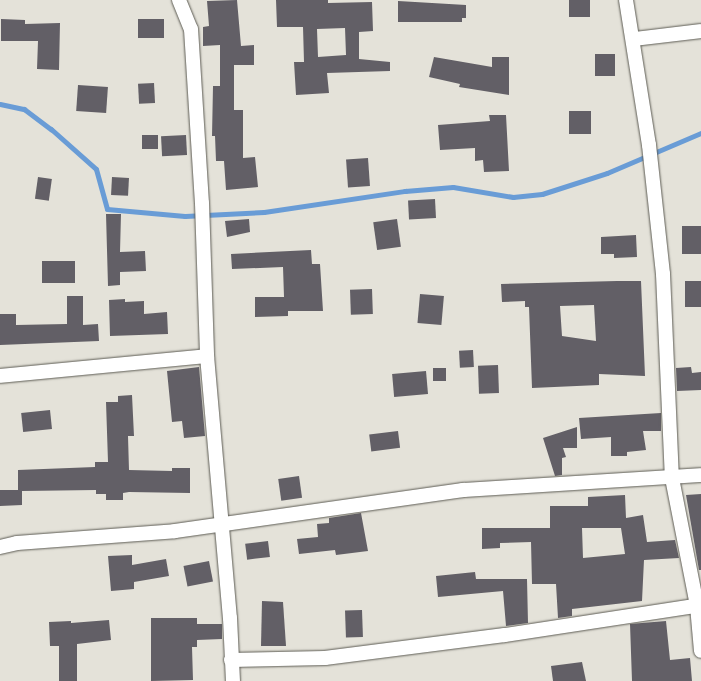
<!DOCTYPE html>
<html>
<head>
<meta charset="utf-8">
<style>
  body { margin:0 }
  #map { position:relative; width:701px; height:681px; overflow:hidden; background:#e4e2d9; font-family:"Noto Sans",sans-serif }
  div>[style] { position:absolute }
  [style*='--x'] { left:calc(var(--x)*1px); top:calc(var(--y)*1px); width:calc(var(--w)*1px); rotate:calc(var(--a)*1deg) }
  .stream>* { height:5px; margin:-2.5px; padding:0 2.5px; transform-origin:2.5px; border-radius:2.5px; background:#699cd6 }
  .building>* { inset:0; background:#625f66; transform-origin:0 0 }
  .roads { filter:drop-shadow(0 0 1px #5d5c54) drop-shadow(0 0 1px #5d5c54) }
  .street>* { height:14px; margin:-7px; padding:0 7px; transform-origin:7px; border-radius:7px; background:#fff }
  span { translate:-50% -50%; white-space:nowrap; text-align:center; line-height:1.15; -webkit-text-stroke:4px #e4e2d9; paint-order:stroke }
</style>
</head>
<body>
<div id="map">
  <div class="stream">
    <i style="--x:0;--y:104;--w:25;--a:12"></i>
    <i style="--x:24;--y:109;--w:34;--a:37"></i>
    <i style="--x:51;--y:129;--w:60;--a:41.6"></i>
    <i style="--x:96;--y:169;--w:41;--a:74.6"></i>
    <i style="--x:107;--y:209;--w:78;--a:5.1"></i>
    <i style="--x:185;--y:216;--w:79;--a:-2.9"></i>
    <i style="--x:264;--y:212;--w:143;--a:-8.5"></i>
    <i style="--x:405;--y:191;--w:48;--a:-4.8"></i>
    <i style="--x:453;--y:187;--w:61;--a:9.5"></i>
    <i style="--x:513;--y:197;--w:29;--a:-6"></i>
    <i style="--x:542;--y:194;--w:68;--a:-17.9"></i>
    <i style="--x:607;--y:173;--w:102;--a:-23.1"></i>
  </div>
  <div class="building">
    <i style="clip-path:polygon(237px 0,241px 46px,254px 45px,254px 65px,234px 65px,234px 110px,243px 110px,243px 158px,255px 157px,258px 187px,226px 190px,224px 161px,216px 161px,215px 136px,212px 136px,213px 86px,220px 86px,220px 45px,203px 46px,203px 27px,209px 26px,207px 1px)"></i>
    <i style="clip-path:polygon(evenodd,276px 0,328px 0,328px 3px,372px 2px,373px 31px,359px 32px,359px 59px,390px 62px,390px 71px,327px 73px,329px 93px,296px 95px,294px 62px,304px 62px,303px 27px,277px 27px,276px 0,345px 28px,346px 55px,318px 57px,317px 29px,345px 28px)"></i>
    <i style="left:569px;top:0;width:21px;height:17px"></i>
    <i style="clip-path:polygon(398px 1px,466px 5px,466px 18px,462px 18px,462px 22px,398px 22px)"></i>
    <i style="clip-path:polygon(1px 19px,25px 20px,25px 24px,60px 23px,59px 70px,37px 69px,38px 41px,1px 41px)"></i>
    <i style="left:138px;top:19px;width:26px;height:19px"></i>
    <i style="left:615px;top:54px;width:22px;height:20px;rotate:90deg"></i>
    <i style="clip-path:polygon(434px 57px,492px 67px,492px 57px,509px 57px,509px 95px,459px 87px,460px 84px,429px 77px)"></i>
    <i style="left:154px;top:83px;width:20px;height:16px;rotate:87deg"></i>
    <i style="left:78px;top:85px;width:30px;height:26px;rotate:4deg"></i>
    <i style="left:569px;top:111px;width:22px;height:23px"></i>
    <i style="clip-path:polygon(489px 115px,506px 115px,509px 171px,484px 172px,483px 160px,475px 161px,475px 148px,440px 150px,438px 125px,490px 121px)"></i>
    <i style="left:142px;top:135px;width:16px;height:14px"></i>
    <i style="left:186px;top:135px;width:20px;height:25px;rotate:87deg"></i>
    <i style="left:368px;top:158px;width:28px;height:22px;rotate:86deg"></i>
    <i style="left:38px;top:177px;width:14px;height:22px;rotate:8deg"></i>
    <i style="left:112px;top:177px;width:17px;height:18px;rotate:3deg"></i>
    <i style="left:435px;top:199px;width:19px;height:27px;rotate:87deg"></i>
    <i style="clip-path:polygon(106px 214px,121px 214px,120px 252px,145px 251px,146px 271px,120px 272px,120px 285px,108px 286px)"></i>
    <i style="clip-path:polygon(249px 219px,250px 232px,227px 237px,225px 221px)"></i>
    <i style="left:397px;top:219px;width:28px;height:24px;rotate:82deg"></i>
    <i style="left:701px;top:226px;width:28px;height:19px;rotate:90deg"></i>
    <i style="clip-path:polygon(636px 235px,637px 257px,614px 258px,614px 254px,601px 254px,601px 237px)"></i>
    <i style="clip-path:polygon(311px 250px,312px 264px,320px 264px,323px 311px,288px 311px,288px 316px,255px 317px,255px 297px,284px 297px,283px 267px,232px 269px,231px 254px)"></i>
    <i style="left:42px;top:261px;width:33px;height:22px"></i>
    <i style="clip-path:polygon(evenodd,617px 281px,641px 281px,645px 376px,599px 374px,599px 385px,532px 388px,529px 307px,525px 307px,525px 301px,502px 302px,501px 284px,617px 281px,594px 305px,596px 341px,562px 336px,560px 306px,594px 305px)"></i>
    <i style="left:685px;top:281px;width:16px;height:26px"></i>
    <i style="left:372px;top:289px;width:25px;height:22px;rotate:88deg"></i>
    <i style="left:420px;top:294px;width:24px;height:29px;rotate:5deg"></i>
    <i style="clip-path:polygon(67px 296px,83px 296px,83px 325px,98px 324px,99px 341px,0 345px,0 314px,16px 314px,16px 325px,67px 324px)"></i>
    <i style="clip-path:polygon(125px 299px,125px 302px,144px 301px,144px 314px,167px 312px,168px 334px,110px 336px,109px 300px)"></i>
    <i style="left:473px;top:350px;width:17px;height:14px;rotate:87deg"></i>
    <i style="left:498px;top:365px;width:28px;height:20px;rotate:88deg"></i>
    <i style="clip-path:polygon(199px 367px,205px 436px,184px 438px,182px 421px,172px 422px,167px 371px)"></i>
    <i style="clip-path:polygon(691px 367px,692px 373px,701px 372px,701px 390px,677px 391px,676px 368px)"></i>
    <i style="left:433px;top:368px;width:13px;height:13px"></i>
    <i style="left:426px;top:371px;width:23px;height:34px;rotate:85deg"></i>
    <i style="clip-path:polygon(132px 395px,134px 436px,128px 436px,129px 470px,172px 471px,172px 468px,190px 468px,190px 493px,129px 492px,123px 493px,123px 500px,106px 500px,106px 494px,96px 494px,96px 490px,22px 491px,22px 505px,0 506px,0 490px,18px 490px,18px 470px,95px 467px,95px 462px,108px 462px,106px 402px,118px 402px,118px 396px)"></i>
    <i style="left:50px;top:410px;width:19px;height:29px;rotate:84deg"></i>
    <i style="clip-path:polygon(661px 413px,661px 431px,643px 431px,646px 450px,627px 452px,627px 456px,611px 456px,611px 437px,581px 439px,579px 418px)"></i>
    <i style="clip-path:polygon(577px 427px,577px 448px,563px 448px,566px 457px,562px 458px,562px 475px,555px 476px,543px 438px)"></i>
    <i style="left:398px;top:431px;width:17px;height:29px;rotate:83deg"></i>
    <i style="left:299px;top:476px;width:22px;height:21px;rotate:82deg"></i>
    <i style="clip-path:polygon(701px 494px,701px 570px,699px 570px,686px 495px)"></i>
    <i style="clip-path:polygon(evenodd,625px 495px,626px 518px,643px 515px,647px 542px,675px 540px,679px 558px,644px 560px,642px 601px,572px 609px,572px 616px,558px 618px,556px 584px,532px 584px,531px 542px,500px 543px,500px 548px,482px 549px,482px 528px,550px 528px,550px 506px,588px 506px,588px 497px,625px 495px,582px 528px,621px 528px,625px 554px,583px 558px,582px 528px)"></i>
    <i style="clip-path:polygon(361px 513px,368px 551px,336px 555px,335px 550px,299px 554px,297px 539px,318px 537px,317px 524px,329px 523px,329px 518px)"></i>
    <i style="left:268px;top:541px;width:16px;height:23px;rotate:83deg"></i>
    <i style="clip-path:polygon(132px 555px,132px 565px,166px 559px,169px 576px,134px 582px,134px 589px,111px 591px,108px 556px)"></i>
    <i style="left:209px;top:561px;width:21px;height:26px;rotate:79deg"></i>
    <i style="clip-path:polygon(475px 572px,476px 579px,527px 579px,528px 623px,506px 626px,503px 591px,438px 597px,436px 576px)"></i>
    <i style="clip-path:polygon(262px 601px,283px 602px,286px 646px,261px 646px)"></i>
    <i style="left:362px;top:610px;width:27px;height:17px;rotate:88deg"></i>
    <i style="clip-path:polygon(151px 618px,197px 618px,197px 624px,222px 624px,222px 639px,197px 640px,197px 647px,192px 647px,193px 680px,151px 681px)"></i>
    <i style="clip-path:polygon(109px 620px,111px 640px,77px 644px,77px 681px,59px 681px,59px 646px,50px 646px,49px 622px,71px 621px,71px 623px)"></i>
    <i style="clip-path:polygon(666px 621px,670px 660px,690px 658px,692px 681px,632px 681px,630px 624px)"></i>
    <i style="clip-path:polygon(582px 662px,586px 681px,553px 681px,551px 666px)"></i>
  </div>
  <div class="roads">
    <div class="street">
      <i style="--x:179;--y:0;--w:31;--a:68"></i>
      <i style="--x:191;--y:29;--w:174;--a:86.4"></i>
      <i style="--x:202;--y:203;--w:153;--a:88.1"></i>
      <i style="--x:207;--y:356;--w:263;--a:85"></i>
      <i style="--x:230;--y:618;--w:63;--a:87.3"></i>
      <i style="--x:626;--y:0;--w:147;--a:81"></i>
      <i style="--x:649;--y:145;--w:130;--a:83.8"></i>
      <i style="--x:663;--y:274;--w:204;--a:87.5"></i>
      <i style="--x:672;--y:478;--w:130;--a:78.9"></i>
      <i style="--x:697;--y:606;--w:45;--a:84.9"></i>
      <i style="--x:634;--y:39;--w:67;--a:-6.8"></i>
      <i style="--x:0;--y:376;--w:208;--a:-5.5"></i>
      <i style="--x:0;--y:547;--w:17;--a:-13"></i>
      <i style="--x:17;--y:543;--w:158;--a:-4.3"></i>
      <i style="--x:175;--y:531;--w:291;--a:-8.1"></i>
      <i style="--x:463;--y:490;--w:238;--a:-3.6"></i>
      <i style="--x:231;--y:660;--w:94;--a:-1.2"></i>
      <i style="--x:325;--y:658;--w:181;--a:-7.3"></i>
      <i style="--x:505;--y:635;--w:198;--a:-8.7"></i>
    </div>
  </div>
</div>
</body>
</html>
